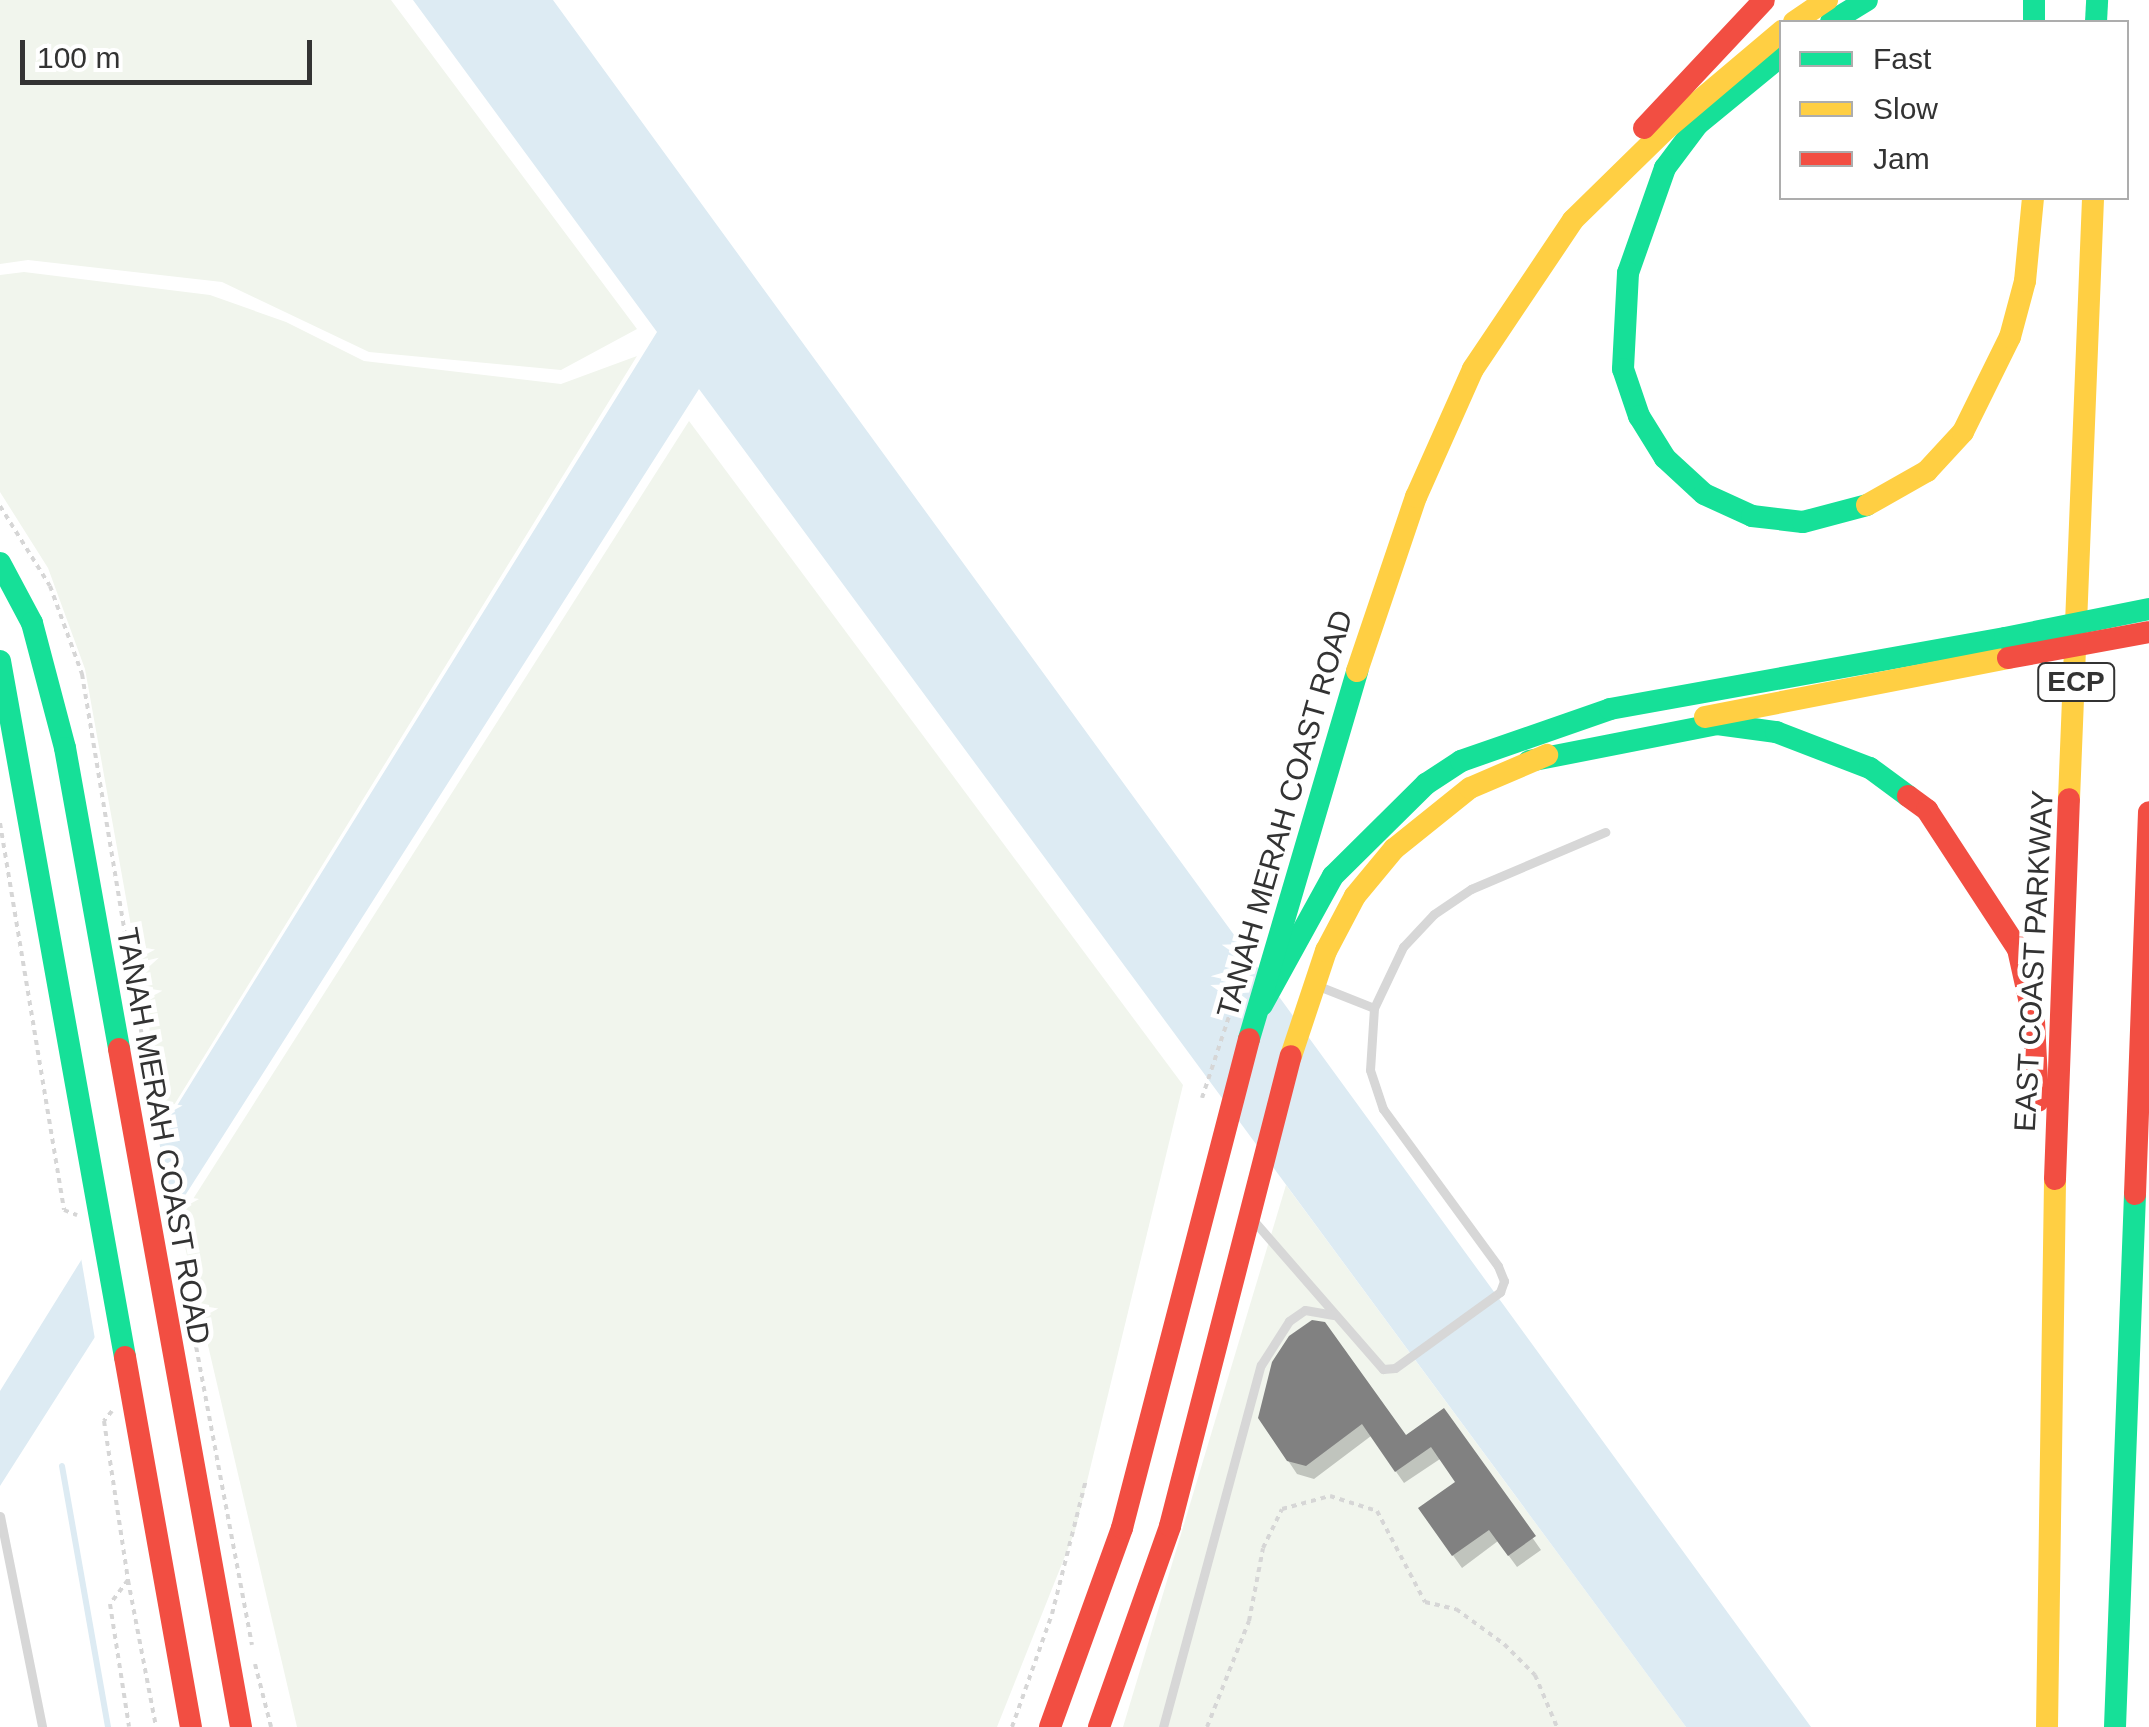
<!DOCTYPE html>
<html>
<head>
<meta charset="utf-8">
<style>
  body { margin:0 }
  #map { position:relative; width:2149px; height:1727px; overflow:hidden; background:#fff; font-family:Arial,sans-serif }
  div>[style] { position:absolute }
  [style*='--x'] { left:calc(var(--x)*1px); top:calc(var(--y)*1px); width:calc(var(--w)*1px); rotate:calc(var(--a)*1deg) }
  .green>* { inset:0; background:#f1f5ed }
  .water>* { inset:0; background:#ddebf3 }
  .pier>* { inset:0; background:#fff }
  .shadow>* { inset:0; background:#0003 }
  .stream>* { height:6px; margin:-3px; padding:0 3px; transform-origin:3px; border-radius:3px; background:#ddebf3 }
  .building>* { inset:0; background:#818181 }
  .path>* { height:4px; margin-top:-2px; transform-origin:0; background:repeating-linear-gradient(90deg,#d6d6d6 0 5px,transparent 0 10px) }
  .lane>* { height:9px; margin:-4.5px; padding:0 4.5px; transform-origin:4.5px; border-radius:4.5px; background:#d7d7d7 }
  .fast>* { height:22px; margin:-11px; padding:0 11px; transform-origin:11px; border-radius:11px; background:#16e098 }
  .slow>* { height:22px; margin:-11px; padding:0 11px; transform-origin:11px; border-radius:11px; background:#ffcf43 }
  .jam>* { height:22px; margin:-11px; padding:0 11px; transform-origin:11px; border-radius:11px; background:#f24e42 }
  .fast-bridge>* { height:22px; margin:-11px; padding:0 11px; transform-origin:11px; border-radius:11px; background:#16e098 }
  .jam-bridge>* { height:22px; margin:-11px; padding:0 11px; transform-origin:11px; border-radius:11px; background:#f24e42 }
  span { translate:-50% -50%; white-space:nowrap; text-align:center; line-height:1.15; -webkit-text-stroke:10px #fff; paint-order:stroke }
  .shield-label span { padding:2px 8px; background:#fff; border:2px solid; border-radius:8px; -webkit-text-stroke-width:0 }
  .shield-label { font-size:28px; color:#333; font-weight:700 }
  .street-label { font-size:30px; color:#333 }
  .legend { position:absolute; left:1779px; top:20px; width:350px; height:180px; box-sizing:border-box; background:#fff; border:2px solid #adadad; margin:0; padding:12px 18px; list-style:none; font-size:30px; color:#333 }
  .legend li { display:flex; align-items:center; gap:20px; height:50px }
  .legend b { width:50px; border:2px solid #adadad }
  .scale { position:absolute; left:20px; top:40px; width:292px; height:45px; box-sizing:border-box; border:5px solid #333; border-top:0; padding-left:12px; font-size:30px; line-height:35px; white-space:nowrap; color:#333; -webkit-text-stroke:8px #fff; paint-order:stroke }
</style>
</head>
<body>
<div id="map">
  <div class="green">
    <i style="clip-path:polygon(0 0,391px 0,637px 329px,561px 370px,369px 352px,222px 282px,28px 260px,0 264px)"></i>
    <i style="clip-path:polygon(24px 272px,210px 295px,286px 322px,364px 361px,561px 384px,637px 356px,158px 1131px,153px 1095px,160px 1088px,85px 669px,48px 568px,0 492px,0 275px)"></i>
    <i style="clip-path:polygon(689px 421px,1183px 1085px,1075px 1531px,997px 1727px,297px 1727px,179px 1221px)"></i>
    <i style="clip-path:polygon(1286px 1185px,1686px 1727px,1123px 1727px)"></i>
  </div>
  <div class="water">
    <i style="clip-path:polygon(413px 0,553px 0,1811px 1727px,1686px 1727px,699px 389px,0 1486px,0 1391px,657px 332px)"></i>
  </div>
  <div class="pier">
    <i style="clip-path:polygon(157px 1129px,173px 1224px,96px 1345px,80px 1252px)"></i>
  </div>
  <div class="shadow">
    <i style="clip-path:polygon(1275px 1363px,1405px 1438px,1444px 1411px,1541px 1550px,1517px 1567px,1498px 1541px,1462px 1568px,1429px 1522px,1457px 1483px,1440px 1459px,1404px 1483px,1371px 1436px,1314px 1479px,1297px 1474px,1269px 1432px)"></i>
  </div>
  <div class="stream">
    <i style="--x:62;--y:1466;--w:265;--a:80"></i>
  </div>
  <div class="building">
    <i style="clip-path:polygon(1312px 1320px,1325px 1322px,1406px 1435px,1444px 1408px,1536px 1536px,1508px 1556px,1489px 1530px,1452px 1556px,1418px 1508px,1455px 1482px,1431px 1447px,1395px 1472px,1362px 1424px,1306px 1466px,1287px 1461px,1258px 1418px,1272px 1362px,1289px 1336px)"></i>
  </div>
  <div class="path">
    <i style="--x:0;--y:506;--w:94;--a:58"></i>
    <i style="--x:50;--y:586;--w:94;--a:70"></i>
    <i style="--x:82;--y:674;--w:418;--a:80.6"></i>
    <i style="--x:0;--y:823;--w:392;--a:80.6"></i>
    <i style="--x:64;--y:1210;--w:14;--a:21"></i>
    <i style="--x:1202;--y:1098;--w:165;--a:-71.7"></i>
    <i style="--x:187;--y:1298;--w:353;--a:79.4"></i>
    <i style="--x:112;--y:1411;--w:13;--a:129"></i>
    <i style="--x:104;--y:1421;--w:161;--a:81.4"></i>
    <i style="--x:128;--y:1580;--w:30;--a:127"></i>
    <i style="--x:110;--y:1604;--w:124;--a:81.2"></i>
    <i style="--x:128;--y:1580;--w:150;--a:79.2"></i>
    <i style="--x:255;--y:1664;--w:65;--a:75.7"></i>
    <i style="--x:1012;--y:1727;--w:120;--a:-70.5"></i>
    <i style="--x:1052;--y:1614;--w:138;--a:-75.8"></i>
    <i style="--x:1207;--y:1727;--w:114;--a:-68.4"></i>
    <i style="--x:1249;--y:1621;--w:74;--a:-79.1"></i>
    <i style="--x:1263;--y:1548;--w:43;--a:-64"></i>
    <i style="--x:1282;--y:1509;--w:50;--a:-15.2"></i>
    <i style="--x:1330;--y:1496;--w:49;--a:17.7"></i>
    <i style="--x:1377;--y:1511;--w:103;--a:62.2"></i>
    <i style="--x:1425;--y:1602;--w:32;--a:13"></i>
    <i style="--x:1456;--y:1609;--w:59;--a:36.1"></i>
    <i style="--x:1504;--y:1644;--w:44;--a:45"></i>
    <i style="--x:1535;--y:1675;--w:56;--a:67.1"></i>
  </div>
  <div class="lane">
    <i style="--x:1316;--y:985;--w:62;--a:21.6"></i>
    <i style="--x:1253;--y:1220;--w:198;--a:48.9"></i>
    <i style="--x:1383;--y:1369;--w:12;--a:-5"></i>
    <i style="--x:1395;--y:1368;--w:130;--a:-35.9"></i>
    <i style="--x:1500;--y:1292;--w:12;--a:-70"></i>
    <i style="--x:1504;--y:1281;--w:16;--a:-112"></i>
    <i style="--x:1498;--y:1266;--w:195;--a:-126.2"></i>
    <i style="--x:1383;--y:1109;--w:41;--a:-108.4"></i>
    <i style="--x:1370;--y:1070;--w:62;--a:-86.3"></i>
    <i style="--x:1374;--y:1008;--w:68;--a:-64.6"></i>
    <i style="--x:1403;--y:947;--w:45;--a:-46.8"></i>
    <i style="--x:1434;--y:914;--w:45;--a:-34"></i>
    <i style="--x:1471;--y:889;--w:146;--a:-23"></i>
    <i style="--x:0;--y:1516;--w:215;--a:78.7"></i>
    <i style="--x:1163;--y:1727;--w:375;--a:-74.9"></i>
    <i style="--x:1261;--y:1365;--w:52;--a:-57.5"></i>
    <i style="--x:1289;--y:1321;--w:19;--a:-35"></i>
    <i style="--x:1305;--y:1310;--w:29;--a:10"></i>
  </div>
  <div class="fast">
    <i style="--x:2034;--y:0;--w:22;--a:90"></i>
    <i style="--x:1831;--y:22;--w:42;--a:-31.4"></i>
    <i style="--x:2096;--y:22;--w:22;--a:-87"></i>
    <i style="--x:1782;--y:55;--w:109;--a:140.6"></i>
    <i style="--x:1698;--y:124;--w:55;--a:126.9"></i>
    <i style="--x:1665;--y:168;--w:111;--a:109.4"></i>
    <i style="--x:1628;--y:273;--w:96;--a:93"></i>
    <i style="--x:1623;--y:369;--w:50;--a:71.2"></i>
    <i style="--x:1639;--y:416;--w:49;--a:58.2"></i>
    <i style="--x:1665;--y:458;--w:53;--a:42.7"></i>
    <i style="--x:1704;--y:494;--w:53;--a:24.6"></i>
    <i style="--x:1752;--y:516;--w:51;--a:6.7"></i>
    <i style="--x:1803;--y:522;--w:66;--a:-14.9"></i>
    <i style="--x:0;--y:563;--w:68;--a:61.9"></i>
    <i style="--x:32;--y:623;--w:129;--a:75.2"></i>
    <i style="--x:65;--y:748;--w:306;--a:79.8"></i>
    <i style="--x:0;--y:661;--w:707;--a:79.82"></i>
    <i style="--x:1529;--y:761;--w:192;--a:-11.1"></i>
    <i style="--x:1717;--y:724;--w:60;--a:7.7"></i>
    <i style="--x:1776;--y:732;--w:101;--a:21"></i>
    <i style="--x:1870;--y:768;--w:47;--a:36.4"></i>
    <i style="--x:1262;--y:1005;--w:147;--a:-61.2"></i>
    <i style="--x:1333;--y:876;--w:131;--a:-44.7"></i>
    <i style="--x:1426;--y:784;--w:42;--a:-33.3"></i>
    <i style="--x:1461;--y:761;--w:158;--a:-19.2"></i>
    <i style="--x:1610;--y:709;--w:401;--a:-10.2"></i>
    <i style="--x:1249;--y:1039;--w:384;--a:-73.6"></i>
    <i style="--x:2115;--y:1727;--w:533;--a:-87.85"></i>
  </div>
  <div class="slow">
    <i style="--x:1794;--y:22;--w:40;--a:-34"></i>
    <i style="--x:1867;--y:505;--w:69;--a:-29.5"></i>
    <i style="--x:1927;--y:471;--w:53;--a:-47.3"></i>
    <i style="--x:1963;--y:432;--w:106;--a:-63.7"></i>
    <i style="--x:2010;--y:337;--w:58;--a:-75"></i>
    <i style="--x:2025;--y:281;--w:83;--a:-84.5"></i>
    <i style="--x:1357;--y:671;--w:184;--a:-71.3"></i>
    <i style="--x:1416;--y:497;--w:140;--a:-66"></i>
    <i style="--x:1473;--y:369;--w:179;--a:-56.1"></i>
    <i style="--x:1573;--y:220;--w:130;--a:-44.4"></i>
    <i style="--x:1666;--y:129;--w:152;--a:-40.2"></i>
    <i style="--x:1705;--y:717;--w:309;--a:-11"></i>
    <i style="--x:2069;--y:799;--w:601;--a:-87.71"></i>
    <i style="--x:1291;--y:1056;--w:111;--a:-71.6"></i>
    <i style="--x:1326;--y:951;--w:62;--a:-62.2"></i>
    <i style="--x:1355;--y:896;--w:61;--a:-50.3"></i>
    <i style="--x:1394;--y:849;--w:97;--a:-38.8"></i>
    <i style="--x:1470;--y:788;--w:84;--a:-23.2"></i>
    <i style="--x:2047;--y:1727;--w:548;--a:-89.16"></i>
  </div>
  <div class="jam">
    <i style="--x:1644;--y:128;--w:175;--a:-46.8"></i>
    <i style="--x:1908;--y:796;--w:24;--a:36"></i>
    <i style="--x:1927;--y:810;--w:166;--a:56.8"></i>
    <i style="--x:2018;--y:949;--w:74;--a:77.5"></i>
    <i style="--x:2034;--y:1021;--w:80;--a:87.1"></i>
    <i style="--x:119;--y:1049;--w:689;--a:79.8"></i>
    <i style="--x:2055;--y:1179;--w:380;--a:-87.9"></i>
    <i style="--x:2135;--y:1194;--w:382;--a:-87.9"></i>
    <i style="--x:125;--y:1357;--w:376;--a:79.9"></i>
    <i style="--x:1050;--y:1727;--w:212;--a:-70.1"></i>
    <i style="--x:1122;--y:1528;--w:505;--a:-75.44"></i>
    <i style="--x:1099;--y:1727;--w:213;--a:-70.5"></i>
    <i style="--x:1170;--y:1526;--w:485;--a:-75.6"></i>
  </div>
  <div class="fast-bridge">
    <i style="--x:2005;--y:638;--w:147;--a:-11.4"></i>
  </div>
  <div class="jam-bridge">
    <i style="--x:2008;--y:658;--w:143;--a:-10.4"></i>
  </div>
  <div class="shield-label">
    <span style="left:2076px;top:682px">ECP</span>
  </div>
  <div class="street-label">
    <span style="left:1285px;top:814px;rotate:-74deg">TANAH MERAH COAST ROAD</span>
    <span style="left:2034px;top:961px;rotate:-87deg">EAST COAST PARKWAY</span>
    <span style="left:163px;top:1136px;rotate:80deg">TANAH MERAH COAST ROAD</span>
  </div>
  <ul class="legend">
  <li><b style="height:12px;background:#16e098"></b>Fast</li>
  <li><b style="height:12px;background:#ffcf43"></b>Slow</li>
  <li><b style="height:12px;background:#f24e42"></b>Jam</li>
  </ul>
  <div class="scale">100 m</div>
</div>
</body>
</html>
